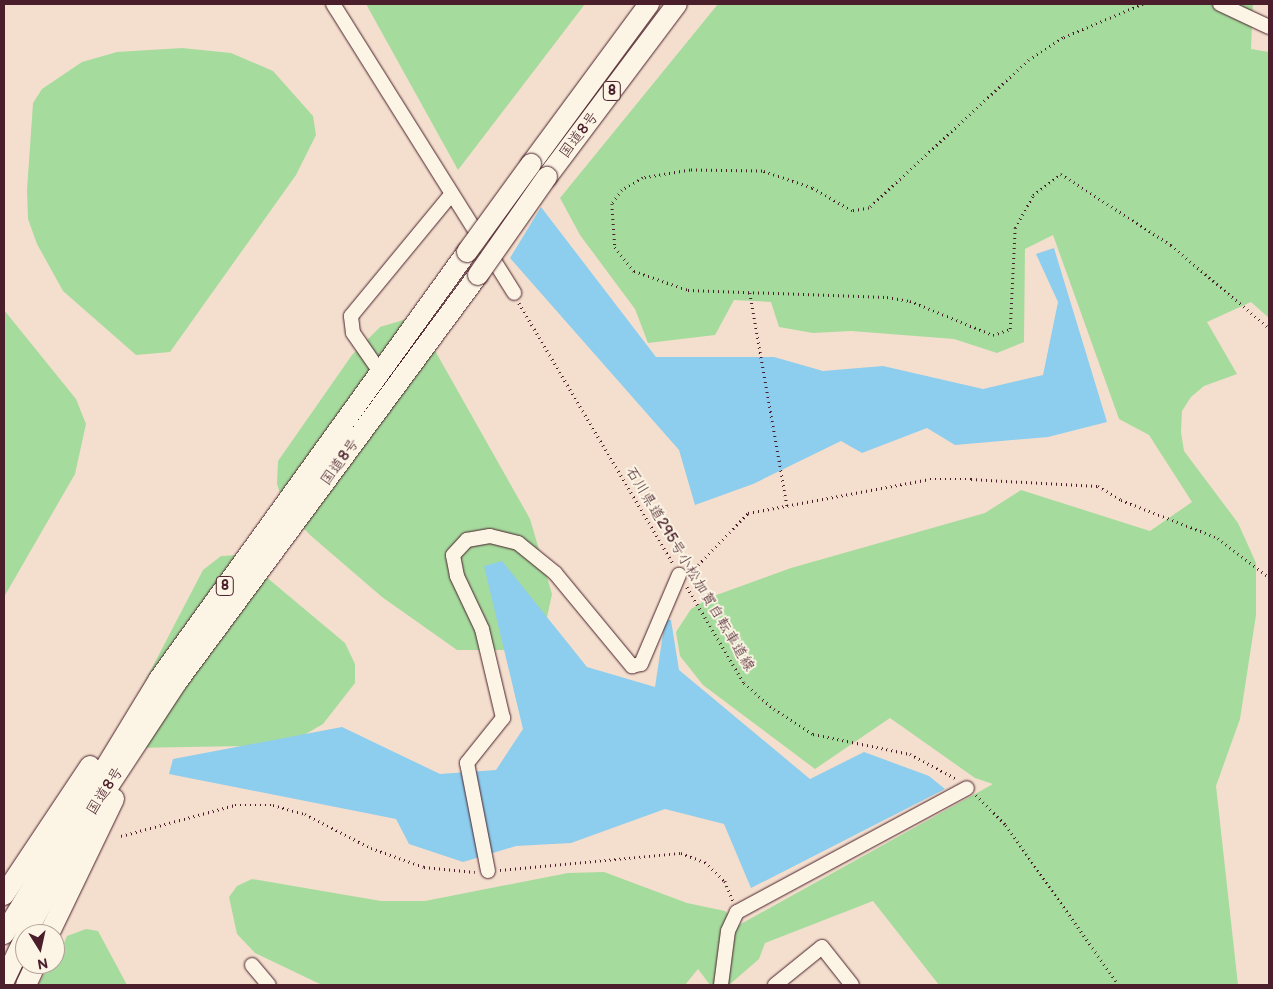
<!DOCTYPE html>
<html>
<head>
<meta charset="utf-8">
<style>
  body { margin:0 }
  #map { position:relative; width:1273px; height:989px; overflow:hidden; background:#f4dfce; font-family:"Balsamiq Sans","Klee One",sans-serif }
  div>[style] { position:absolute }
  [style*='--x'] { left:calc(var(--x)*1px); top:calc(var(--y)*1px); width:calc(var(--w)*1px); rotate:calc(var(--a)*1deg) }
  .green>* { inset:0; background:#a6db9e }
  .water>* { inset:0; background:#8dcdee }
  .path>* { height:2.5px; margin-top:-1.25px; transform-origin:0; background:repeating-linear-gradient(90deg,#4a1f2b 0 1px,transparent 0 5px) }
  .roads { filter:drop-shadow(0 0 1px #4a1f2b) drop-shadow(0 0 1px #4a1f2b) }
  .minor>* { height:14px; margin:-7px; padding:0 7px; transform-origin:7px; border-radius:7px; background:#fcf5e5 }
  .highway>* { height:20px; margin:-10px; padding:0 10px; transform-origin:10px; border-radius:10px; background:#fcf5e5 }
  .bridges { filter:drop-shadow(0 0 1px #4a1f2b) drop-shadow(0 0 1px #4a1f2b) }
  .highway-bridge>* { height:20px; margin:-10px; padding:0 10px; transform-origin:10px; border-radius:10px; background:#fcf5e5 }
  span { translate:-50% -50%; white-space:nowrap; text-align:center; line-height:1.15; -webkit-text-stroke:4px #fcf5e5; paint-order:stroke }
  .shield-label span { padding:1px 4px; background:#fcf5e5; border:1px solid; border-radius:4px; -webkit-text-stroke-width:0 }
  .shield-label { font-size:14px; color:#4a1f2b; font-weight:700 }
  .street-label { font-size:15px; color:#4a1f2b }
  .frame { position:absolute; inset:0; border:5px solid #4a1f2b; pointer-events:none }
  .north { position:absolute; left:15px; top:924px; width:50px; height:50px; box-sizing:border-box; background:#fcf5e5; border:1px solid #b59f9b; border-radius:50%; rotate:170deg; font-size:14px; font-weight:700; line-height:20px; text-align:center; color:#4a1f2b }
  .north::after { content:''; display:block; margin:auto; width:18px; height:22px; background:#4a1f2b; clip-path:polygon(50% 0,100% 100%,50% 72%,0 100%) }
</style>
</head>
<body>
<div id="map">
  <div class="green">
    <i style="clip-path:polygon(366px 4px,585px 4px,458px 170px)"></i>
    <i style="clip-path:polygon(718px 4px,1253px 4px,1251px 49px,1269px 52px,1269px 318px,1251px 302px,1207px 322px,1237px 374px,1204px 386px,1191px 397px,1182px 411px,1181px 432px,1184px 451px,1238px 523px,1256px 563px,1256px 615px,1240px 719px,1216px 786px,1238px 985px,939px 985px,873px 901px,765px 943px,759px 959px,729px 985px,710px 985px,698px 969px,685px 985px,322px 985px,255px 953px,237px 934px,229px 897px,237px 886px,252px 879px,381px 901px,425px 901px,568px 873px,604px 872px,687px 903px,725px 911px,739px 925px,993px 784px,975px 778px,890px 718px,815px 769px,703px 685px,680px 656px,676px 632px,691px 609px,711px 597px,791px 568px,985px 513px,1021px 490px,1150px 531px,1192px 502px,1149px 435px,1119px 419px,1053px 235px,1025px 249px,1024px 342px,997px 353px,954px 339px,851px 331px,813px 333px,779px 327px,771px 302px,734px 300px,715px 335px,648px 343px,635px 309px,580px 235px,560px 198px)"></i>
    <i style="clip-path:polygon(182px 48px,231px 53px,273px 71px,313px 116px,316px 135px,296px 175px,170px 352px,136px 355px,63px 291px,37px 244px,28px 219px,27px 190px,33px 103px,42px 89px,82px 62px,117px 52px)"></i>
    <i style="clip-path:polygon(4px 310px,76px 399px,86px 424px,75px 474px,4px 597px)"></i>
    <i style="clip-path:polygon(410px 318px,420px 324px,530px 519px,552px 594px,546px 622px,519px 650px,457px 650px,382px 597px,310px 535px,285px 508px,277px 484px,278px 461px,352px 355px,380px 327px)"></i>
    <i style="clip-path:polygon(240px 555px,345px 643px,355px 664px,355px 683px,323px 724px,304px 735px,246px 746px,131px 748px,129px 712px,203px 570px,221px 556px)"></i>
    <i style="clip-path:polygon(86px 929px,98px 931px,127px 985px,38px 985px,50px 964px,55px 964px,67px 936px)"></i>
  </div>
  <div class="water">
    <i style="clip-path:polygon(541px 207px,656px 357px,774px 357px,823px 371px,883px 366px,983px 389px,1043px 375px,1058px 302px,1036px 254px,1054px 248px,1107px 422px,1048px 437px,955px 445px,927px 428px,862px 453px,841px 441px,753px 484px,695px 505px,679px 450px,510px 258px)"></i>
    <i style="clip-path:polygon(502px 561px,587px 667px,655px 687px,665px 620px,671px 620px,679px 670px,810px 779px,864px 752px,929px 776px,945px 789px,751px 888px,724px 824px,665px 809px,571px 843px,516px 846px,463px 862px,409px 844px,396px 819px,169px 774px,173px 759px,342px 727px,440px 774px,496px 770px,523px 729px,484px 566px)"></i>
  </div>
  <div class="path">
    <i style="--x:1143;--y:4;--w:87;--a:157"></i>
    <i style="--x:1063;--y:38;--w:40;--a:147.1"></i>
    <i style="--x:1029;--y:60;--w:218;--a:137.2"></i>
    <i style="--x:869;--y:208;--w:17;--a:170"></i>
    <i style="--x:852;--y:211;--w:46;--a:-150.1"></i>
    <i style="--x:812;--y:188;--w:53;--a:-161.2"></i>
    <i style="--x:762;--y:171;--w:72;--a:-179.2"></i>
    <i style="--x:690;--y:170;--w:48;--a:170.3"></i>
    <i style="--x:643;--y:178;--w:24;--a:150"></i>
    <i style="--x:622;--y:190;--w:17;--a:126"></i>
    <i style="--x:612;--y:204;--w:43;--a:86"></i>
    <i style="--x:615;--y:247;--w:31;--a:52"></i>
    <i style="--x:634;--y:271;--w:57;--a:19.4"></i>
    <i style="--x:688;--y:290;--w:199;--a:2"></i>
    <i style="--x:887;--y:297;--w:23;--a:10"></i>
    <i style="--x:910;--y:301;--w:90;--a:22.3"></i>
    <i style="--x:993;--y:335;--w:18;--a:-19"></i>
    <i style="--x:1010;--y:329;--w:101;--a:-87.2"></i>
    <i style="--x:1015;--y:228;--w:38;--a:-61"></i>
    <i style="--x:1033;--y:195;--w:35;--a:-37"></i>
    <i style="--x:1061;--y:174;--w:131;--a:32.8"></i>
    <i style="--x:1171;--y:245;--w:128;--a:40.3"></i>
    <i style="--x:750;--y:293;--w:216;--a:80.1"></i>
    <i style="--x:519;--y:303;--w:302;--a:59.4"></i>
    <i style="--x:691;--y:572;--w:82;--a:-46"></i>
    <i style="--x:748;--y:513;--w:185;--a:-10.6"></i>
    <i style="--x:930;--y:479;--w:41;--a:0"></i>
    <i style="--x:971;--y:479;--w:127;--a:3.2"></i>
    <i style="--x:1098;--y:486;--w:27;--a:31"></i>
    <i style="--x:1121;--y:500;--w:104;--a:21.4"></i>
    <i style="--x:1218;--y:538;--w:64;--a:37.4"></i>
    <i style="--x:687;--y:587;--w:112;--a:59.3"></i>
    <i style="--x:744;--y:683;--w:40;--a:41"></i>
    <i style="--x:774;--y:709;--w:46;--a:32.7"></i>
    <i style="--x:813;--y:734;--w:99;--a:11.7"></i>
    <i style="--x:910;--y:754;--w:53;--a:28"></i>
    <i style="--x:976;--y:795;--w:42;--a:45"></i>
    <i style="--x:1006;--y:825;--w:196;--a:54.8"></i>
    <i style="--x:121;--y:836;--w:118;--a:-15.2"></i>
    <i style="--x:235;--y:805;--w:38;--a:0"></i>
    <i style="--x:273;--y:805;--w:33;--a:16"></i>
    <i style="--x:305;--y:814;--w:74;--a:27.3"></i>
    <i style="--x:371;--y:848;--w:56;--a:19.7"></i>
    <i style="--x:424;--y:867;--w:51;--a:5.6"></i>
    <i style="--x:500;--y:870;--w:182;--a:-5.4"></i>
    <i style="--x:681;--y:853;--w:26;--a:21"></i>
    <i style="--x:705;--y:862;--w:28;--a:44"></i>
    <i style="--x:725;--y:881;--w:22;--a:68"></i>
  </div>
  <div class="roads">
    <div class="minor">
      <i style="--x:333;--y:4;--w:341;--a:57.9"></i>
      <i style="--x:1220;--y:4;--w:54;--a:25.1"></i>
      <i style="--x:378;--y:369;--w:44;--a:-124.8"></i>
      <i style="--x:353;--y:333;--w:17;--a:-97"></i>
      <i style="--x:351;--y:316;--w:156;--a:-50.5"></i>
      <i style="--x:488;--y:871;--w:110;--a:-101"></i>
      <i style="--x:467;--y:763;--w:58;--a:-51.3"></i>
      <i style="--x:503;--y:718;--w:91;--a:-103.3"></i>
      <i style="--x:482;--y:629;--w:59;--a:-115.3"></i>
      <i style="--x:457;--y:576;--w:21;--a:-101"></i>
      <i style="--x:453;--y:555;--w:21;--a:-47"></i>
      <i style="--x:467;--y:540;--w:23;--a:-10"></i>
      <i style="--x:490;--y:536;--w:29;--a:14"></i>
      <i style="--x:518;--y:543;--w:48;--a:39"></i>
      <i style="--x:555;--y:573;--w:121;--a:50.4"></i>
      <i style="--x:632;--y:666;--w:9;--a:-13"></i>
      <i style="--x:641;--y:664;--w:97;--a:-66.9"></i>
      <i style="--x:252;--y:965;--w:26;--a:50"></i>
      <i style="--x:721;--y:985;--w:54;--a:-82.6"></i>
      <i style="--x:728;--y:931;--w:21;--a:-65"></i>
      <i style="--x:737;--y:912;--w:261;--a:-28.3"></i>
      <i style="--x:775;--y:985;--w:60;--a:-39"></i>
      <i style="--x:822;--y:947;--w:48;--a:51.7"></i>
    </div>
    <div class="highway">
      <i style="--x:531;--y:164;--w:199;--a:-53.6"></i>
      <i style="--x:547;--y:177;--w:216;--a:-53.1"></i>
      <i style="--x:4;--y:895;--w:155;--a:-56.3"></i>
      <i style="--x:4;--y:934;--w:298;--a:-58.7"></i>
      <i style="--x:159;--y:679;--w:526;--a:-54.2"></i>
      <i style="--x:26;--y:934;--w:130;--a:-62.1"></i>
      <i style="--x:87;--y:819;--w:164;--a:-56.7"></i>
      <i style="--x:177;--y:682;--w:506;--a:-53.51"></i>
      <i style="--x:49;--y:934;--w:150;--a:-64.3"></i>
      <i style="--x:4;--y:981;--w:49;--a:-64.5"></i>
      <i style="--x:26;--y:985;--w:23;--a:-65"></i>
    </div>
  </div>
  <div class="bridges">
    <div class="highway-bridge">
      <i style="--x:467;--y:252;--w:109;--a:-54"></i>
      <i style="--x:478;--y:275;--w:120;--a:-54.9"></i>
    </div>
  </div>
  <div class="shield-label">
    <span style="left:612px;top:91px">8</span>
    <span style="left:225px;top:586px">8</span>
  </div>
  <div class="street-label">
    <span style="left:579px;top:135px;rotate:-53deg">国道8号</span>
    <span style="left:340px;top:462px;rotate:-54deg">国道8号</span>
    <span style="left:690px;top:569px;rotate:59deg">石川県道295号小松加賀自転車道線</span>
    <span style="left:105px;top:791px;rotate:-57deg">国道8号</span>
  </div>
  <div class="frame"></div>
  <div class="north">N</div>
</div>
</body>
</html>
